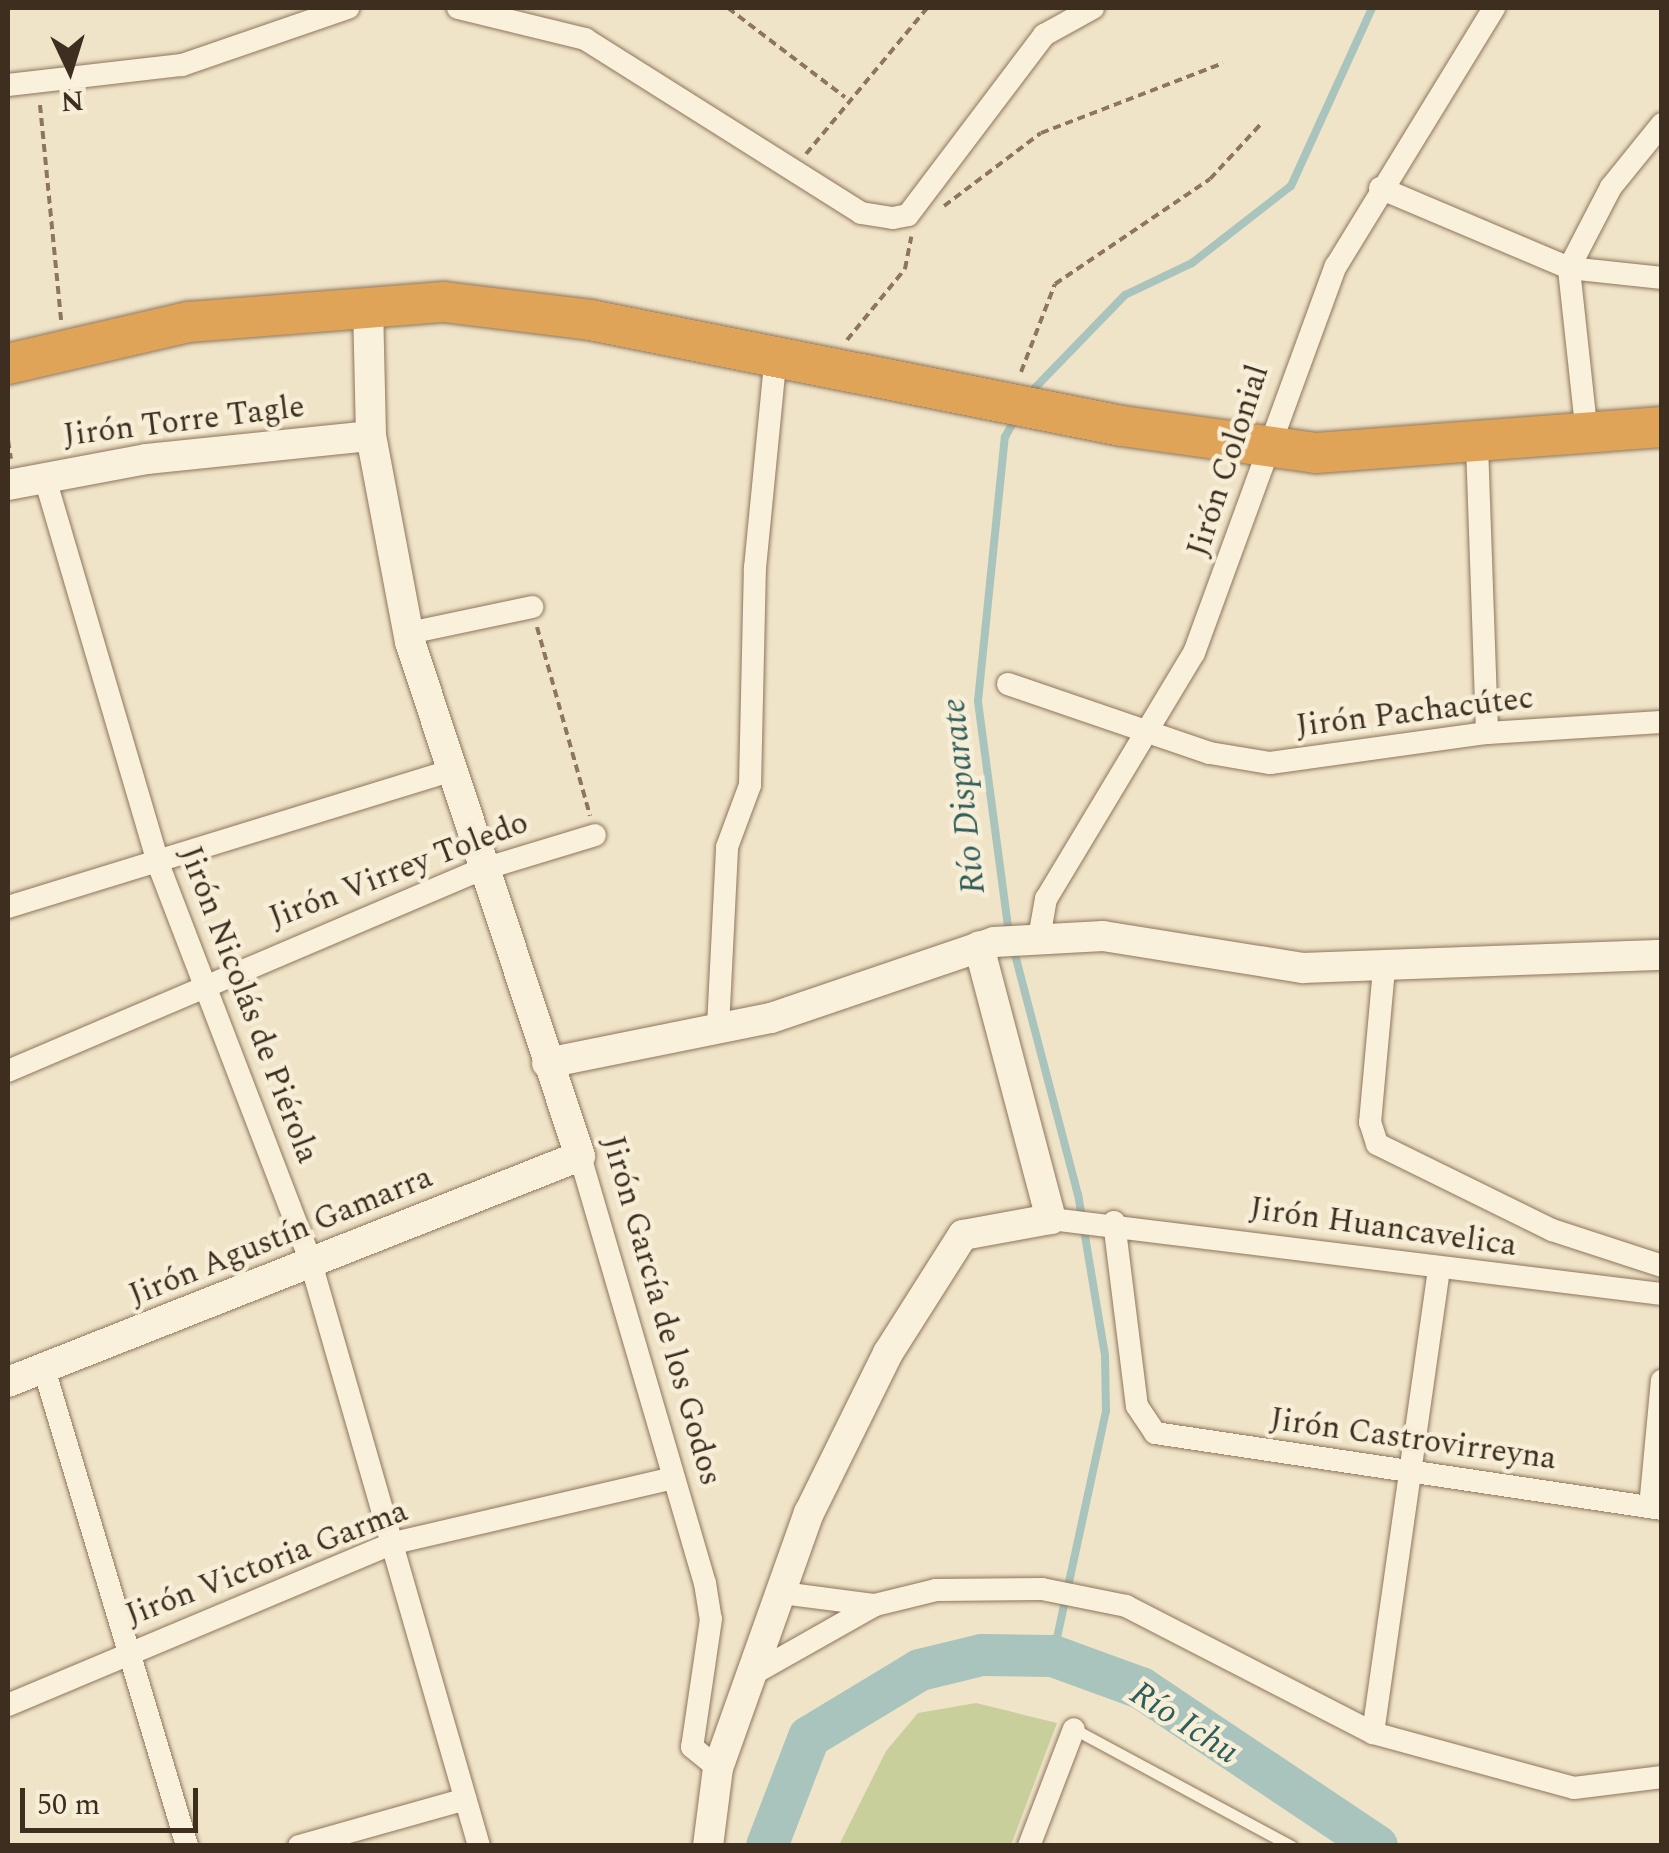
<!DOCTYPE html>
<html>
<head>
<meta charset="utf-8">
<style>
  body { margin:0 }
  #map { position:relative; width:1669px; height:1853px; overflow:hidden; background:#f0e4c8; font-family:Spectral,serif }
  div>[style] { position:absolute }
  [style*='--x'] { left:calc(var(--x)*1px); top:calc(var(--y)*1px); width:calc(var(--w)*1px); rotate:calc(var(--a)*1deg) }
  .green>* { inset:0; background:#c9cf9b }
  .stream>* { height:8px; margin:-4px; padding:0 4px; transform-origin:4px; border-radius:4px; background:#a9c4bc }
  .river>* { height:42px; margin:-21px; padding:0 21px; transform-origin:21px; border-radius:21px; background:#a9c4bc }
  .path>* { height:4px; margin-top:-2px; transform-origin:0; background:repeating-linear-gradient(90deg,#8d765c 0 8px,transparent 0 13px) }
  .roads { filter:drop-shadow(0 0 2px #8d765c) drop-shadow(0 0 2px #8d765c) }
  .lane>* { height:11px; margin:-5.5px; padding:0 5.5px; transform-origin:5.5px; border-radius:5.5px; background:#faf1dc }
  .street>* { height:22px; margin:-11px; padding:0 11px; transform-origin:11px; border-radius:11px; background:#faf1dc }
  .secondary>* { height:30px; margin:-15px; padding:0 15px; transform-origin:15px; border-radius:15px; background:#faf1dc }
  .highway>* { height:40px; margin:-20px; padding:0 20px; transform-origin:20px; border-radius:20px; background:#e0a458 }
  span { translate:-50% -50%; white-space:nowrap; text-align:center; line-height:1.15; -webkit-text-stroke:9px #f7eed8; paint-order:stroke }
  .street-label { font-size:32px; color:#3d2e20 }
  .water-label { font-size:35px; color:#2f5d5a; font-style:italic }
  .frame { position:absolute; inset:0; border:10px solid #3d2e20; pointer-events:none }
  .north { position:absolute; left:20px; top:20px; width:100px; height:100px; -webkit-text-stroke:8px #f7eed8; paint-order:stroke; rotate:176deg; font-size:28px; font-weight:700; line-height:40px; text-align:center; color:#3d2e20 }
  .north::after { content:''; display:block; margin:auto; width:35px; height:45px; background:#3d2e20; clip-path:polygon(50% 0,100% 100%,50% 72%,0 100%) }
  .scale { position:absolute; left:20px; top:1788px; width:178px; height:45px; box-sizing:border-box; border:5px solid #3d2e20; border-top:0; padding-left:12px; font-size:30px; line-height:35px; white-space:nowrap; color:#3d2e20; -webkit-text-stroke:8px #f7eed8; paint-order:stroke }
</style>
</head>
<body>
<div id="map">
  <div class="green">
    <i style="clip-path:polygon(976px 1703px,1057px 1723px,1011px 1845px,839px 1845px,886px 1751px,918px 1713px)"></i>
  </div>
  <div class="stream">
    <i style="--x:1029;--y:394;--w:138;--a:-45.9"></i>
    <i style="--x:1125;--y:295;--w:74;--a:-25.5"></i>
    <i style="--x:1192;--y:263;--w:125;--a:-37.9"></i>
    <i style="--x:1291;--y:186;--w:196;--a:-65.5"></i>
    <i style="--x:1009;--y:934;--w:235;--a:-97.6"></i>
    <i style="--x:978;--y:701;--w:265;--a:-84.2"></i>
    <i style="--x:1005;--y:437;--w:21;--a:-61"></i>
    <i style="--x:1013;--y:947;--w:255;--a:75.3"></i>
    <i style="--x:1078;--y:1194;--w:164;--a:80.5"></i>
    <i style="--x:1105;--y:1356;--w:55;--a:89"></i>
    <i style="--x:1106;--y:1411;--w:251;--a:102.2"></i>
  </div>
  <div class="river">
    <i style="--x:767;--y:1846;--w:117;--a:-68.9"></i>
    <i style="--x:809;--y:1737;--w:130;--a:-31.1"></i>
    <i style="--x:920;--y:1670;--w:64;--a:-13.6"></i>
    <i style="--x:982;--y:1655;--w:71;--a:0.8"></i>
    <i style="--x:1053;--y:1656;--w:94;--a:20"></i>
    <i style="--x:1141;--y:1688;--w:284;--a:33.8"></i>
  </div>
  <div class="path">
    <i style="--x:728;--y:8;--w:147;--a:37.3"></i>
    <i style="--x:40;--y:105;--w:216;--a:84.4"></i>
    <i style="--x:806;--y:154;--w:190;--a:-50.3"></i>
    <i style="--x:944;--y:206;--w:121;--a:-37"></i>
    <i style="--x:1041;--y:133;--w:195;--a:-21"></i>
    <i style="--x:847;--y:340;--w:92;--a:-50.8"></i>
    <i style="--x:905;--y:269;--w:33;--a:-79"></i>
    <i style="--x:1021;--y:372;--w:94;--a:-68.9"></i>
    <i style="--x:1055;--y:284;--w:187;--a:-34.1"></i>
    <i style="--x:1210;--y:179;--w:74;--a:-47.2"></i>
    <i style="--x:8;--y:440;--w:19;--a:81"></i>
    <i style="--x:537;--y:627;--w:196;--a:74.3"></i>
  </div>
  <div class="roads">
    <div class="lane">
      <i style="--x:1074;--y:1729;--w:247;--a:28.3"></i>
    </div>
    <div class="street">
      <i style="--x:458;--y:8;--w:131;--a:13.7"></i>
      <i style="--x:585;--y:39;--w:326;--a:32.2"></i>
      <i style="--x:861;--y:213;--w:32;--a:9"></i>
      <i style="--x:893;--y:218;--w:15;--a:-11"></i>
      <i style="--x:908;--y:215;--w:226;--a:-52.9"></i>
      <i style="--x:1044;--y:35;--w:56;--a:-28.9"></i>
      <i style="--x:8;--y:85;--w:175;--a:-6.6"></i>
      <i style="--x:182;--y:65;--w:176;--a:-19"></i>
      <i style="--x:1380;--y:188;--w:205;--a:22.9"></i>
      <i style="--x:1569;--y:268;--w:94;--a:6.1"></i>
      <i style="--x:1587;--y:435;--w:168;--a:-96.2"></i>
      <i style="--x:1569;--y:268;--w:91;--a:-62.6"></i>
      <i style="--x:1611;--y:187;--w:81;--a:-51"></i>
      <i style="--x:1477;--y:445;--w:288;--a:88"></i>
      <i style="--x:44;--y:475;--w:408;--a:73.6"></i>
      <i style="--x:159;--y:866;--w:425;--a:69"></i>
      <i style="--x:311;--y:1263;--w:607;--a:73.92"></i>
      <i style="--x:409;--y:633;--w:126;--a:-11.9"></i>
      <i style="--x:1008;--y:684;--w:213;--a:18.9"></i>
      <i style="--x:1210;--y:753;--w:61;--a:9.5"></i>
      <i style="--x:1270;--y:763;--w:219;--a:-7.9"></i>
      <i style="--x:1487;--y:733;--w:175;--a:-3.6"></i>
      <i style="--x:8;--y:907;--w:463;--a:-17.1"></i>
      <i style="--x:1039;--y:938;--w:40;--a:-80"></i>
      <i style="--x:1046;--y:899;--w:287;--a:-59"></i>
      <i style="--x:1194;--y:653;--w:412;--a:-69.9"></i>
      <i style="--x:1336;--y:266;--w:303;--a:-58.5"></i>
      <i style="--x:1384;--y:969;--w:154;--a:95.2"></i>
      <i style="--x:1370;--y:1122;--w:23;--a:72"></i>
      <i style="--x:1377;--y:1144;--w:195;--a:26.2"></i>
      <i style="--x:1552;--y:1230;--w:116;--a:18.1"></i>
      <i style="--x:718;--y:1027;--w:180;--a:-87.1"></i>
      <i style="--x:727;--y:847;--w:66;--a:-69.6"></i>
      <i style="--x:750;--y:785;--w:217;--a:-88.7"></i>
      <i style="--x:755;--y:568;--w:214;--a:-84.4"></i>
      <i style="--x:8;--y:1071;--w:513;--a:-23.07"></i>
      <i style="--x:480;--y:870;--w:120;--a:-16.9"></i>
      <i style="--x:580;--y:1156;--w:445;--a:73.7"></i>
      <i style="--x:705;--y:1583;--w:36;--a:81"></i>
      <i style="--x:711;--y:1619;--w:129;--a:98.4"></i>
      <i style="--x:692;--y:1747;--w:33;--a:39"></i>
      <i style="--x:1051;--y:1219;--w:616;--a:7"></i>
      <i style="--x:1114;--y:1222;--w:185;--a:82.9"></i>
      <i style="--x:1137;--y:1406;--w:32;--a:56"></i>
      <i style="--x:1155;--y:1433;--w:513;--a:8.53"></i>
      <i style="--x:44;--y:1369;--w:498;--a:73.3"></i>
      <i style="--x:1650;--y:1507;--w:127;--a:-84.6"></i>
      <i style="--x:782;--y:1593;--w:94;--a:7.4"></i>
      <i style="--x:753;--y:1674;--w:140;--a:-29.5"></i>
      <i style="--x:875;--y:1605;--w:63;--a:-13.8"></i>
      <i style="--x:936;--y:1590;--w:106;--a:-0.5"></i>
      <i style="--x:1042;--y:1589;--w:86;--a:11.4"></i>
      <i style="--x:1126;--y:1606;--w:278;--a:27.2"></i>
      <i style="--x:1373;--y:1733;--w:208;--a:15.3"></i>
      <i style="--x:1574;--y:1788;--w:89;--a:-7.1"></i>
      <i style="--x:8;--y:1705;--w:419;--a:-22.8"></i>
      <i style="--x:394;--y:1543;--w:287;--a:-13.1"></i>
      <i style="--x:1373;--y:1733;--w:469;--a:-81.9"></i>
      <i style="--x:299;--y:1846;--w:173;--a:-15.7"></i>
      <i style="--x:1029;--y:1846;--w:125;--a:-69"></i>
    </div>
    <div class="secondary">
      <i style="--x:8;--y:485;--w:141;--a:-10.6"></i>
      <i style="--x:147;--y:459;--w:225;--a:-5.9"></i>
      <i style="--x:547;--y:1063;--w:228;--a:-11.4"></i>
      <i style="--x:771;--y:1018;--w:236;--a:-18.8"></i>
      <i style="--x:994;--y:942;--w:109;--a:-3.2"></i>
      <i style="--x:1103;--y:936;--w:203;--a:9.1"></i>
      <i style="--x:1303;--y:968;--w:359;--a:-2.1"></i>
      <i style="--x:8;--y:1382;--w:615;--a:-21.56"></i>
      <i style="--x:580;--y:1156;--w:541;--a:-108.3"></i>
      <i style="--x:410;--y:642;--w:210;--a:-100.7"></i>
      <i style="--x:371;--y:436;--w:132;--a:-91.3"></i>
      <i style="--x:708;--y:1846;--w:79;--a:-82.7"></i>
      <i style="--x:718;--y:1768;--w:271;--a:-70.4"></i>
      <i style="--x:809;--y:1513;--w:178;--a:-63.7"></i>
      <i style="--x:888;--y:1353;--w:140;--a:-57.6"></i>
      <i style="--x:963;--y:1235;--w:89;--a:-10.3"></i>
      <i style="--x:1051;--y:1219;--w:282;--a:-104.8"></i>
    </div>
    <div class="highway">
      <i style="--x:8;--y:364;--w:186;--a:-13.1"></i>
      <i style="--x:189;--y:322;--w:256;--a:-4.5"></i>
      <i style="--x:444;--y:302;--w:147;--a:7"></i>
      <i style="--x:590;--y:320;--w:542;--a:11.27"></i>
      <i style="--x:1122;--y:426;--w:196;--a:7.9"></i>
      <i style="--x:1316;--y:453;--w:347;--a:-4.3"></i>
    </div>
  </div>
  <div class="street-label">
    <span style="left:184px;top:422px;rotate:-7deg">Jirón Torre Tagle</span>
    <span style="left:1229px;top:461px;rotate:-72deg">Jirón Colonial</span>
    <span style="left:1415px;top:713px;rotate:-7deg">Jirón Pachacútec</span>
    <span style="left:399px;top:871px;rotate:-21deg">Jirón Virrey Toledo</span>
    <span style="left:248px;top:1005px;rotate:69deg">Jirón Nicolás de Piérola</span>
    <span style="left:1383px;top:1228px;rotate:8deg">Jirón Huancavelica</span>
    <span style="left:281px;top:1237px;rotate:-22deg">Jirón Agustín Gamarra</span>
    <span style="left:661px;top:1311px;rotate:74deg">Jirón García de los Godos</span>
    <span style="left:1413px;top:1440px;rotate:8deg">Jirón Castrovirreyna</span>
    <span style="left:267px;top:1564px;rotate:-21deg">Jirón Victoria Garma</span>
  </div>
  <div class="water-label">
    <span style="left:964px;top:796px;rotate:-96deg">Río Disparate</span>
    <span style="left:1184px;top:1723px;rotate:33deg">Río Ichu</span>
  </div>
  <div class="frame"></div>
  <div class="north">N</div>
  <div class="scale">50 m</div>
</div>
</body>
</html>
